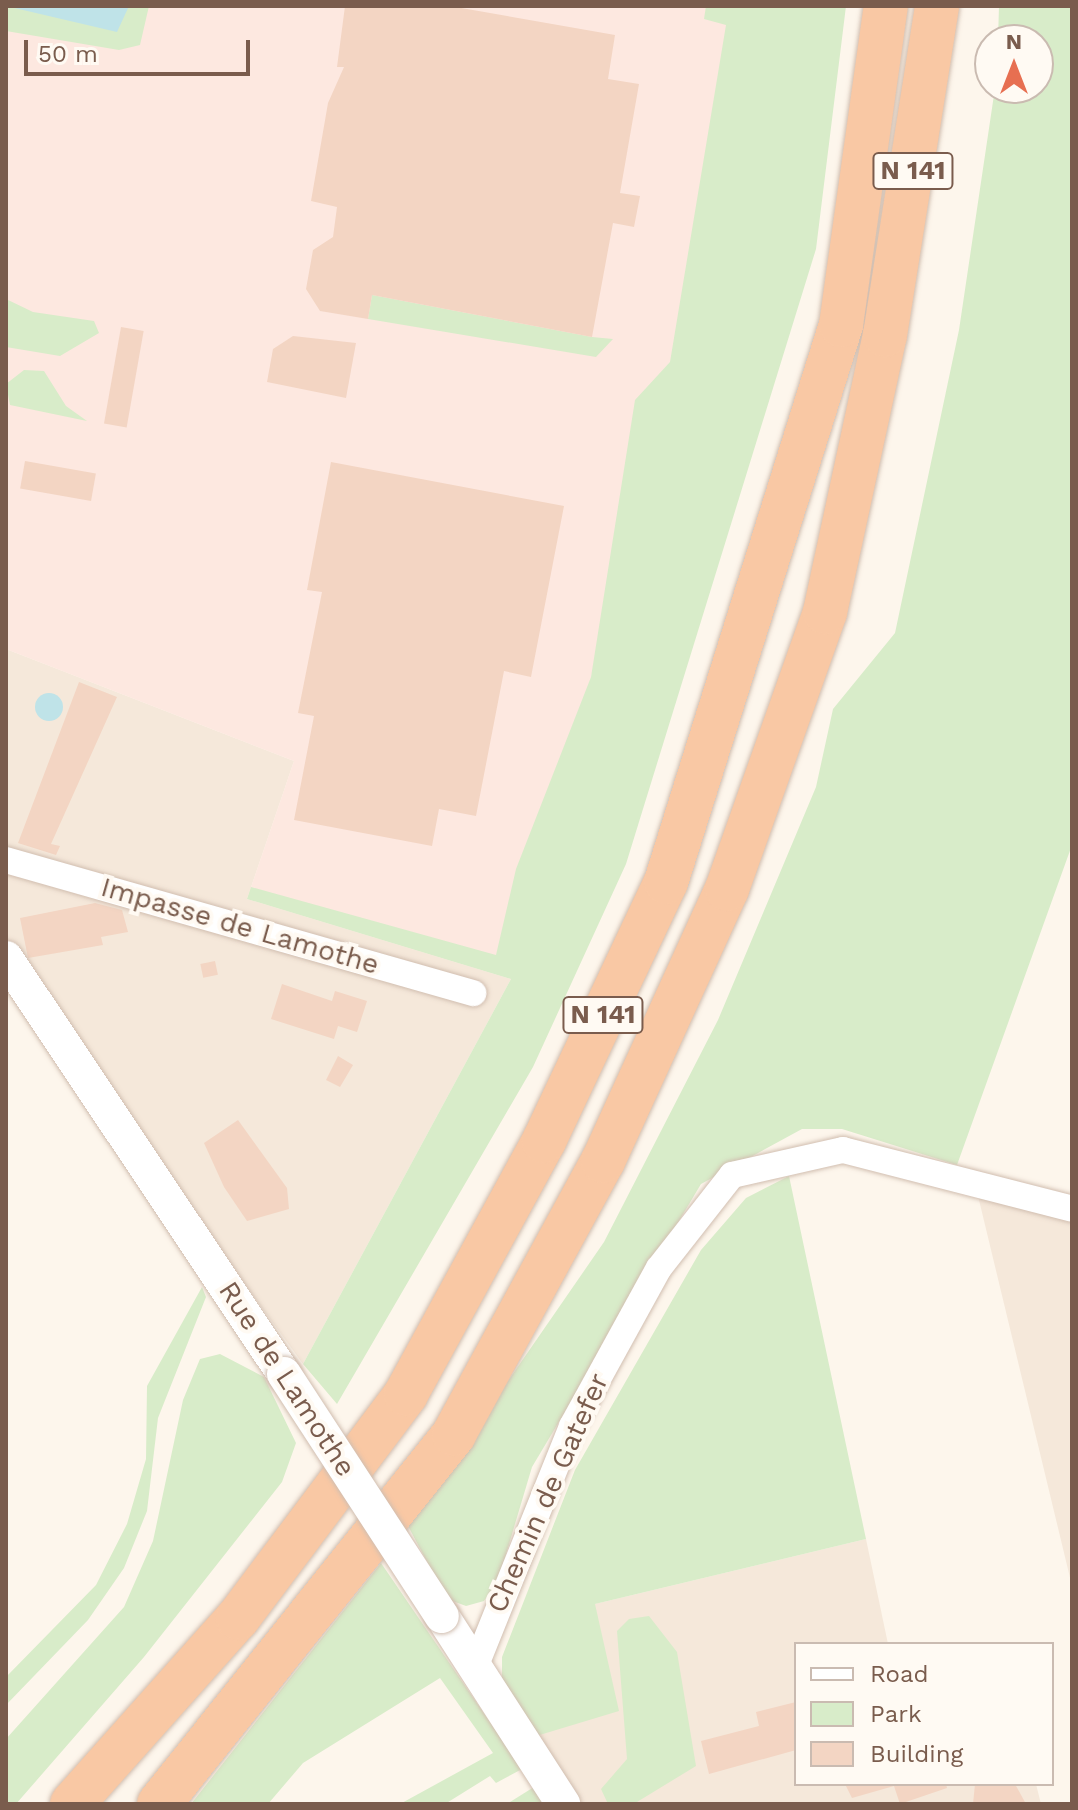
<!DOCTYPE html>
<html>
<head>
<meta charset="utf-8">
<style>
  body { margin:0 }
  #map { position:relative; width:1078px; height:1810px; overflow:hidden; background:#fdf6ec; font-family:"Work Sans",sans-serif }
  div>[style] { position:absolute }
  [style*='--x'] { left:calc(var(--x)*1px); top:calc(var(--y)*1px); width:calc(var(--w)*1px); rotate:calc(var(--a)*1deg) }
  .residential>* { inset:0; background:#f5e8da }
  .commercial>* { inset:0; background:#fde8e0 }
  .green>* { inset:0; background:#d8ecc9 }
  .water>* { inset:0; background:#bfe3e8 }
  .round { border-radius:50% }
  .building>* { inset:0; background:#f3d5c3; transform-origin:0 0 }
  .roads { filter:drop-shadow(0 0 2px #d1beb0) drop-shadow(0 0 2px #d1beb0) }
  .minor>* { height:26px; margin:-13px; padding:0 13px; transform-origin:13px; border-radius:13px; background:#fff }
  .tertiary>* { height:34px; margin:-17px; padding:0 17px; transform-origin:17px; border-radius:17px; background:#fff }
  .trunk>* { height:44px; margin:-22px; padding:0 22px; transform-origin:22px; border-radius:22px; background:#f9c8a4 }
  .bridges { filter:drop-shadow(0 0 2px #d1beb0) drop-shadow(0 0 2px #d1beb0) }
  .tertiary-bridge>* { height:34px; margin:-17px; padding:0 17px; transform-origin:17px; border-radius:17px; background:#fff }
  span { translate:-50% -50%; white-space:nowrap; text-align:center; line-height:1.15; -webkit-text-stroke:8px #fffaf3; paint-order:stroke }
  .shield-label span { padding:2px 6px; background:#fffaf3; border:2px solid; border-radius:6px; -webkit-text-stroke-width:0 }
  .shield-label { font-size:26px; color:#7a5c4d; font-weight:700 }
  .street-label { font-size:28px; color:#7a5c4d }
  .frame { position:absolute; inset:0; border:8px solid #7a5c4d; pointer-events:none }
  .legend { position:absolute; left:794px; top:1642px; width:260px; height:144px; box-sizing:border-box; background:#fffaf3; border:2px solid #cabbb1; margin:0; padding:10px 14px; list-style:none; font-size:24px; color:#7a5c4d }
  .legend li { display:flex; align-items:center; gap:16px; height:40px }
  .legend b { width:40px; border:2px solid #cabbb1 }
  .north { position:absolute; left:974px; top:24px; width:80px; height:80px; box-sizing:border-box; background:#fffaf3; border:2px solid #cabbb1; border-radius:50%; rotate:0deg; font-size:22px; font-weight:700; line-height:32px; text-align:center; color:#7a5c4d }
  .north::after { content:''; display:block; margin:auto; width:28px; height:36px; background:#e76f51; clip-path:polygon(50% 0,100% 100%,50% 72%,0 100%) }
  .scale { position:absolute; left:24px; top:40px; width:226px; height:36px; box-sizing:border-box; border:4px solid #7a5c4d; border-top:0; padding-left:10px; font-size:24px; line-height:28px; white-space:nowrap; color:#7a5c4d; -webkit-text-stroke:6px #fffaf3; paint-order:stroke }
</style>
</head>
<body>
<div id="map">
  <div class="residential">
    <i style="clip-path:polygon(6px 649px,294px 761px,247px 899px,511px 979px,303px 1364px,6px 957px)"></i>
    <i style="clip-path:polygon(975px 1185px,1072px 1209px,1072px 1586px,979px 1200px)"></i>
    <i style="clip-path:polygon(866px 1539px,888px 1644px,796px 1644px,796px 1784px,1036px 1784px,1041px 1804px,563px 1804px,523px 1740px,595px 1604px)"></i>
  </div>
  <div class="commercial">
    <i style="clip-path:polygon(6px 6px,769px 6px,511px 979px,247px 899px,294px 761px,6px 649px)"></i>
  </div>
  <div class="green">
    <i style="clip-path:polygon(6px 6px,149px 6px,140px 45px,119px 50px,6px 31px)"></i>
    <i style="clip-path:polygon(706px 6px,846px 6px,816px 249px,626px 864px,533px 1067px,337px 1404px,303px 1364px,511px 979px,247px 899px,251px 887px,496px 955px,516px 869px,591px 677px,635px 400px,670px 362px,726px 25px,704px 19px)"></i>
    <i style="clip-path:polygon(999px 6px,1072px 6px,1072px 845px,957px 1165px,842px 1129px,802px 1129px,701px 1184px,532px 1467px,498px 1581px,484px 1601px,466px 1606px,447px 1599px,408px 1526px,604px 1242px,718px 1020px,816px 787px,833px 709px,895px 633px,959px 330px,995px 88px,1038px 88px,1038px 40px,998px 40px)"></i>
    <i style="clip-path:polygon(372px 295px,592px 337px,613px 339px,596px 357px,368px 319px)"></i>
    <i style="clip-path:polygon(6px 299px,33px 312px,94px 321px,99px 333px,60px 356px,6px 347px)"></i>
    <i style="clip-path:polygon(24px 370px,44px 371px,66px 406px,87px 421px,10px 405px,6px 384px)"></i>
    <i style="clip-path:polygon(789px 1176px,866px 1539px,595px 1604px,619px 1711px,533px 1737px,502px 1683px,502px 1657px,575px 1470px,701px 1250px,746px 1198px)"></i>
    <i style="clip-path:polygon(202px 1287px,206px 1297px,158px 1418px,147px 1511px,124px 1568px,88px 1620px,6px 1705px,6px 1677px,96px 1585px,127px 1524px,146px 1459px,147px 1386px)"></i>
    <i style="clip-path:polygon(220px 1354px,264px 1377px,296px 1443px,282px 1482px,144px 1657px,16px 1804px,6px 1804px,6px 1739px,124px 1607px,153px 1541px,183px 1400px,200px 1359px)"></i>
    <i style="clip-path:polygon(381px 1563px,522px 1769px,496px 1783px,490px 1776px,445px 1804px,400px 1804px,493px 1753px,440px 1678px,303px 1763px,268px 1804px,191px 1804px)"></i>
    <i style="clip-path:polygon(649px 1616px,677px 1652px,696px 1766px,637px 1802px,608px 1804px,601px 1789px,627px 1759px,617px 1631px,629px 1619px)"></i>
    <i style="clip-path:polygon(534px 1787px,546px 1804px,510px 1802px)"></i>
  </div>
  <div class="water">
    <i style="clip-path:polygon(6px 6px,129px 6px,117px 32px)"></i>
    <i class="round" style="left:35px;top:693px;width:28px;height:28px"></i>
  </div>
  <div class="building">
    <i style="clip-path:polygon(345px 6px,450px 6px,615px 35px,608px 79px,639px 84px,620px 193px,640px 196px,634px 227px,613px 223px,592px 337px,372px 295px,368px 319px,320px 311px,306px 289px,313px 250px,333px 237px,337px 207px,311px 201px,328px 103px,344px 67px,337px 67px)"></i>
    <i style="left:121px;top:327px;width:23px;height:98px;rotate:10deg"></i>
    <i style="clip-path:polygon(293px 336px,356px 343px,346px 398px,267px 382px,273px 349px)"></i>
    <i style="left:25px;top:461px;width:72px;height:28px;rotate:10deg"></i>
    <i style="clip-path:polygon(331px 462px,564px 506px,531px 677px,504px 671px,476px 816px,439px 809px,432px 846px,294px 820px,314px 716px,298px 713px,322px 592px,307px 590px)"></i>
    <i style="clip-path:polygon(79px 682px,117px 697px,51px 844px,60px 846px,56px 855px,18px 843px)"></i>
    <i style="clip-path:polygon(95px 903px,122px 910px,128px 932px,101px 937px,103px 945px,28px 958px,20px 918px)"></i>
    <i style="left:215px;top:961px;width:14px;height:15px;rotate:78deg"></i>
    <i style="clip-path:polygon(282px 984px,332px 1001px,335px 991px,367px 1001px,357px 1032px,338px 1026px,334px 1039px,271px 1019px)"></i>
    <i style="clip-path:polygon(338px 1056px,353px 1065px,340px 1087px,326px 1080px)"></i>
    <i style="clip-path:polygon(238px 1120px,287px 1188px,289px 1209px,247px 1221px,224px 1187px,204px 1143px)"></i>
    <i style="clip-path:polygon(796px 1702px,796px 1750px,709px 1774px,701px 1741px,759px 1726px,756px 1712px)"></i>
    <i style="clip-path:polygon(845px 1784px,946px 1784px,947px 1788px,900px 1804px,894px 1786px,852px 1798px)"></i>
    <i style="clip-path:polygon(975px 1784px,1015px 1784px,1026px 1804px,973px 1804px)"></i>
  </div>
  <div class="roads">
    <div class="minor">
      <i style="--x:6;--y:860;--w:486;--a:15.9"></i>
      <i style="--x:474;--y:1670;--w:263;--a:-68.1"></i>
      <i style="--x:572;--y:1426;--w:180;--a:-61.2"></i>
      <i style="--x:659;--y:1268;--w:118;--a:-51.9"></i>
      <i style="--x:732;--y:1175;--w:114;--a:-12.7"></i>
      <i style="--x:843;--y:1150;--w:236;--a:14.4"></i>
    </div>
    <div class="tertiary">
      <i style="--x:6;--y:958;--w:500;--a:56.25"></i>
      <i style="--x:442;--y:1616;--w:224;--a:57.2"></i>
    </div>
    <div class="trunk">
      <i style="--x:72;--y:1804;--w:249;--a:-48.3"></i>
      <i style="--x:238;--y:1618;--w:280;--a:-53.1"></i>
      <i style="--x:406;--y:1394;--w:288;--a:-61.4"></i>
      <i style="--x:544;--y:1141;--w:286;--a:-64.8"></i>
      <i style="--x:666;--y:882;--w:584;--a:-72.56"></i>
      <i style="--x:841;--y:325;--w:322;--a:-82"></i>
      <i style="--x:159;--y:1804;--w:473;--a:-51.4"></i>
      <i style="--x:454;--y:1434;--w:311;--a:-61.4"></i>
      <i style="--x:603;--y:1161;--w:299;--a:-65.5"></i>
      <i style="--x:727;--y:889;--w:294;--a:-70.5"></i>
      <i style="--x:825;--y:612;--w:283;--a:-77.8"></i>
      <i style="--x:885;--y:335;--w:333;--a:-81"></i>
    </div>
  </div>
  <div class="bridges">
    <div class="tertiary-bridge">
      <i style="--x:284;--y:1374;--w:289;--a:56.9"></i>
    </div>
  </div>
  <div class="shield-label">
    <span style="left:913px;top:171px">N 141</span>
    <span style="left:603px;top:1015px">N 141</span>
  </div>
  <div class="street-label">
    <span style="left:240px;top:926px;rotate:16deg">Impasse de Lamothe</span>
    <span style="left:287px;top:1379px;rotate:57deg">Rue de Lamothe</span>
    <span style="left:548px;top:1493px;rotate:-66deg">Chemin de Gatefer</span>
  </div>
  <div class="frame"></div>
  <ul class="legend">
  <li><b style="height:10px;background:#fff"></b>Road</li>
  <li><b style="height:22px;background:#d8ecc9"></b>Park</li>
  <li><b style="height:22px;background:#f3d5c3"></b>Building</li>
  </ul>
  <div class="north">N</div>
  <div class="scale">50 m</div>
</div>
</body>
</html>
